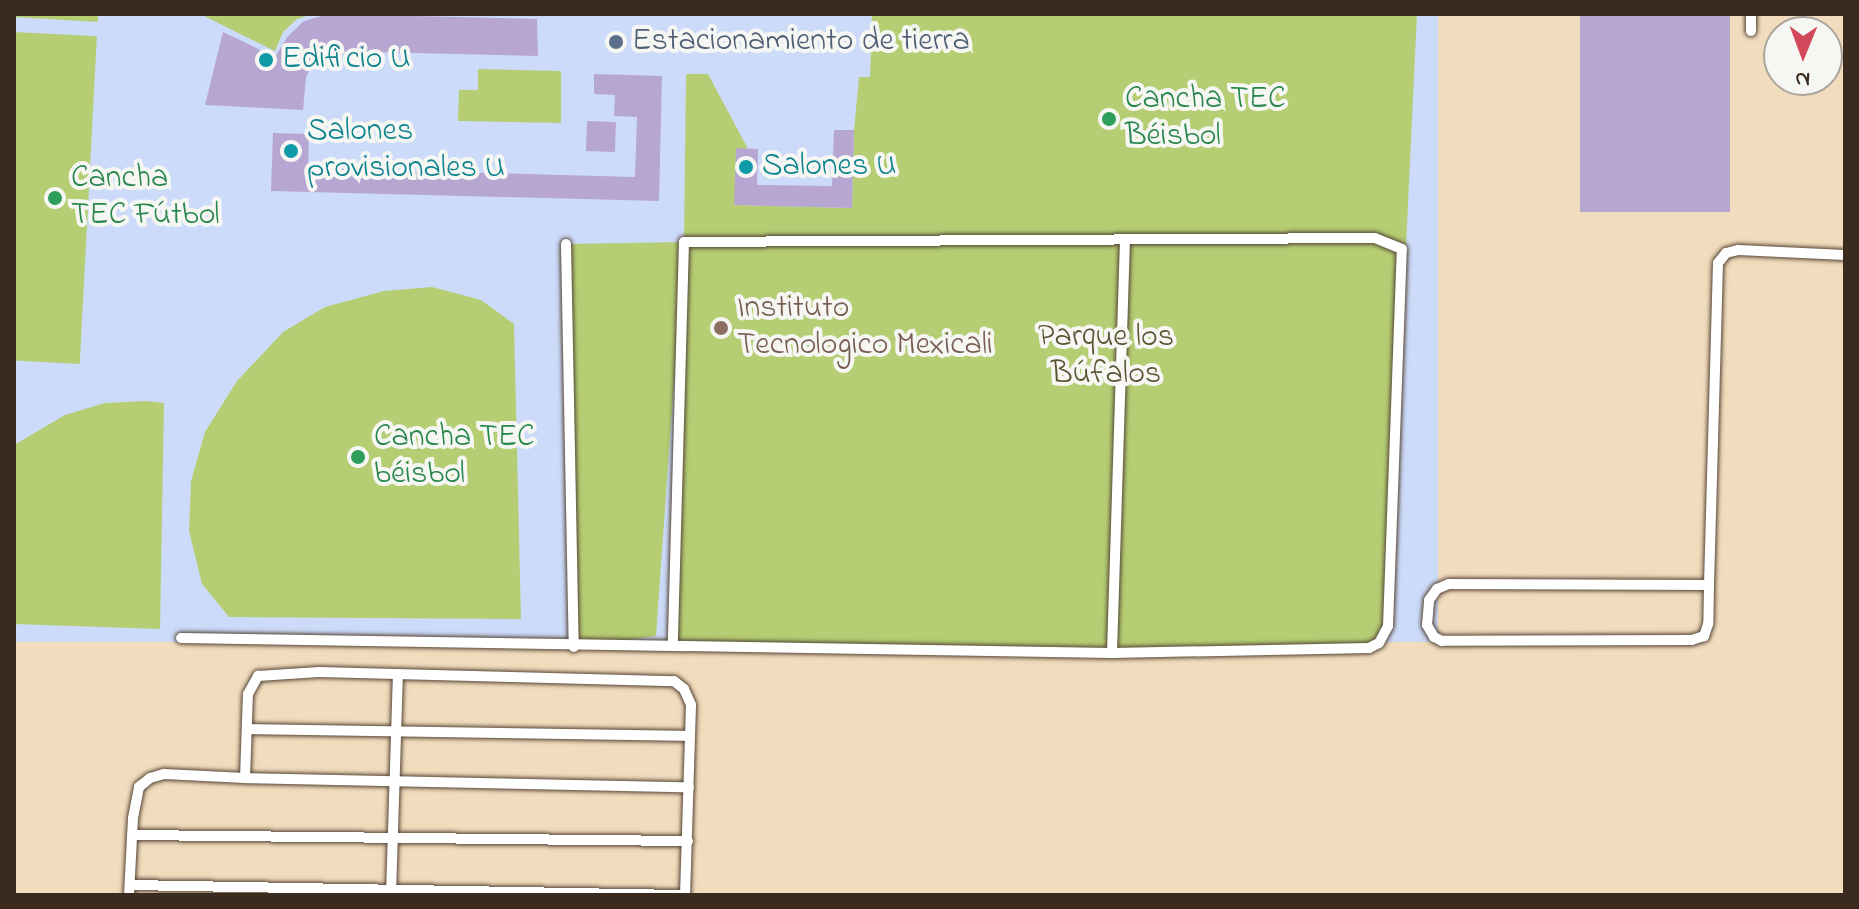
<!DOCTYPE html>
<html>
<head>
<meta charset="utf-8">
<style>
  body { margin:0 }
  #map { position:relative; width:1859px; height:909px; overflow:hidden; background:#f1dcbd; font-family:"Indie Flower",sans-serif }
  div>[style] { position:absolute }
  [style*='--x'] { left:calc(var(--x)*1px); top:calc(var(--y)*1px); width:calc(var(--w)*1px); rotate:calc(var(--a)*1deg) }
  .built>* { inset:0; background:#ccdbfa; transform-origin:0 0 }
  .green>* { inset:0; background:#b5ce73; transform-origin:0 0 }
  .building>* { inset:0; background:#b7a6d1; transform-origin:0 0 }
  .roads { filter:drop-shadow(0 0 2px #564536) drop-shadow(0 0 2px #564536) }
  .lane>* { height:10px; margin:-5px; padding:0 5px; transform-origin:5px; border-radius:5px; background:#fff }
  .dots>* { width:22px; height:22px; translate:-50% -50%; box-sizing:border-box; border:4px solid #f6f6f2; border-radius:50% }
  span { translate:-50% -50%; white-space:nowrap; text-align:center; line-height:1.15; -webkit-text-stroke:8px #f6f6f2; paint-order:stroke }
  .service-label { font-size:32px; color:#4e5e75 }
  .left { translate:0 -50%; text-align:left }
  .culture-label { font-size:32px; color:#0d838f }
  .leisure-label { font-size:32px; color:#27864d }
  .education-label { font-size:32px; color:#785e54 }
  .park-label { font-size:32px; color:#5a5333 }
  .frame { position:absolute; inset:0; border:16px solid #3b2a1e; pointer-events:none }
  .north { position:absolute; left:1763px; top:16px; width:80px; height:80px; box-sizing:border-box; background:#f6f6f2; border:2px solid #aba49d; border-radius:50%; rotate:181deg; font-size:22px; font-weight:700; line-height:32px; text-align:center; color:#3b2a1e }
  .north::after { content:''; display:block; margin:auto; width:28px; height:36px; background:#d1495b; clip-path:polygon(50% 0,100% 100%,50% 72%,0 100%) }
</style>
</head>
<body>
<div id="map">
  <div class="built">
    <i style="left:14px;top:14px;width:1424px;height:628px"></i>
  </div>
  <div class="green">
    <i style="clip-path:polygon(14px 14px,98px 14px,98px 22px,14px 17px)"></i>
    <i style="clip-path:polygon(200px 14px,313px 14px,297px 19px,283px 32px,275px 51px)"></i>
    <i style="clip-path:polygon(872px 14px,1417px 14px,1388px 626px,1385px 635px,1359px 650px,673px 645px,682px 268px,656px 636px,574px 647px,566px 244px,684px 242px,686px 74px,708px 74px,748px 149px,736px 149px,735px 205px,852px 208px,854px 130px,859px 77px,870px 77px)"></i>
    <i style="left:14px;top:32px;width:83px;height:328px;rotate:3deg"></i>
    <i style="clip-path:polygon(478px 69px,561px 71px,561px 123px,458px 121px,459px 90px,478px 90px)"></i>
    <i style="clip-path:polygon(432px 287px,481px 300px,514px 324px,521px 619px,229px 617px,202px 584px,189px 531px,191px 481px,205px 432px,237px 381px,283px 332px,325px 307px,384px 291px)"></i>
    <i style="clip-path:polygon(146px 401px,164px 403px,160px 629px,14px 624px,14px 445px,65px 415px,105px 403px)"></i>
  </div>
  <div class="building">
    <i style="clip-path:polygon(329px 14px,537px 19px,538px 56px,328px 51px,313px 63px,306px 77px,303px 110px,205px 105px,223px 32px,275px 57px,288px 36px,304px 21px)"></i>
    <i style="left:1580px;top:14px;width:150px;height:198px"></i>
    <i style="clip-path:polygon(594px 74px,662px 76px,659px 201px,271px 191px,273px 133px,309px 134px,308px 168px,635px 177px,637px 117px,614px 116px,615px 95px,594px 94px)"></i>
    <i style="left:587px;top:121px;width:29px;height:30px;rotate:2deg"></i>
    <i style="clip-path:polygon(834px 130px,854px 130px,852px 208px,734px 205px,736px 148px,758px 149px,757px 185px,832px 186px)"></i>
  </div>
  <div class="roads">
    <div class="lane">
      <i style="--x:1751;--y:31;--w:17;--a:-90"></i>
      <i style="--x:566;--y:244;--w:403;--a:88.9"></i>
      <i style="--x:1449;--y:584;--w:260;--a:0.2"></i>
      <i style="--x:1709;--y:585;--w:39;--a:91"></i>
      <i style="--x:1708;--y:624;--w:13;--a:108"></i>
      <i style="--x:1704;--y:636;--w:13;--a:162"></i>
      <i style="--x:1692;--y:640;--w:250;--a:179.8"></i>
      <i style="--x:1442;--y:641;--w:9;--a:-153"></i>
      <i style="--x:1434;--y:637;--w:14;--a:-120"></i>
      <i style="--x:1427;--y:625;--w:25;--a:-85"></i>
      <i style="--x:1429;--y:600;--w:14;--a:-54"></i>
      <i style="--x:1437;--y:589;--w:13;--a:-23"></i>
      <i style="--x:1709;--y:585;--w:322;--a:-88.4"></i>
      <i style="--x:1718;--y:263;--w:13;--a:-51"></i>
      <i style="--x:1726;--y:253;--w:12;--a:-14"></i>
      <i style="--x:1738;--y:250;--w:107;--a:2.7"></i>
      <i style="--x:181;--y:638;--w:931;--a:0.92"></i>
      <i style="--x:1112;--y:653;--w:257;--a:-1.1"></i>
      <i style="--x:1369;--y:648;--w:11;--a:-27"></i>
      <i style="--x:1379;--y:643;--w:19;--a:-62"></i>
      <i style="--x:1388;--y:626;--w:377;--a:-87.9"></i>
      <i style="--x:1402;--y:249;--w:29;--a:-158"></i>
      <i style="--x:1375;--y:238;--w:691;--a:179.67"></i>
      <i style="--x:684;--y:242;--w:403;--a:91.6"></i>
      <i style="--x:1112;--y:653;--w:410;--a:-88.2"></i>
      <i style="--x:247;--y:729;--w:443;--a:0.9"></i>
      <i style="--x:245;--y:778;--w:444;--a:1.2"></i>
      <i style="--x:132;--y:835;--w:556;--a:0.62"></i>
      <i style="--x:130;--y:885;--w:553;--a:1.04"></i>
      <i style="--x:129;--y:895;--w:77;--a:-87"></i>
      <i style="--x:133;--y:818;--w:32;--a:-79"></i>
      <i style="--x:139;--y:787;--w:14;--a:-39"></i>
      <i style="--x:150;--y:778;--w:15;--a:-16"></i>
      <i style="--x:164;--y:774;--w:81;--a:2.8"></i>
      <i style="--x:245;--y:778;--w:84;--a:-88"></i>
      <i style="--x:248;--y:694;--w:21;--a:-61"></i>
      <i style="--x:258;--y:676;--w:61;--a:-3.8"></i>
      <i style="--x:319;--y:672;--w:355;--a:1.5"></i>
      <i style="--x:674;--y:681;--w:13;--a:39"></i>
      <i style="--x:684;--y:689;--w:17;--a:66"></i>
      <i style="--x:691;--y:705;--w:190;--a:91.8"></i>
      <i style="--x:391;--y:895;--w:221;--a:-88.2"></i>
    </div>
  </div>
  <div class="dots">
    <i style="left:616px;top:42px;background:#5c6f8a"></i>
    <i style="left:266px;top:60px;background:#0f9aa8"></i>
    <i style="left:1109px;top:119px;background:#2e9e5b"></i>
    <i style="left:291px;top:151px;background:#0f9aa8"></i>
    <i style="left:746px;top:167px;background:#0f9aa8"></i>
    <i style="left:55px;top:198px;background:#2e9e5b"></i>
    <i style="left:721px;top:328px;background:#8d6e63"></i>
    <i style="left:358px;top:457px;background:#2e9e5b"></i>
  </div>
  <div class="service-label">
    <span class="left" style="left:632px;top:42px">Estacionamiento de tierra</span>
  </div>
  <div class="culture-label">
    <span class="left" style="left:282px;top:60px">Edificio U</span>
    <span class="left" style="left:307px;top:151px">Salones<br>provisionales U</span>
    <span class="left" style="left:762px;top:167px">Salones U</span>
  </div>
  <div class="leisure-label">
    <span class="left" style="left:1125px;top:119px">Cancha TEC<br>Béisbol</span>
    <span class="left" style="left:71px;top:198px">Cancha<br>TEC Fútbol</span>
    <span class="left" style="left:374px;top:457px">Cancha TEC<br>béisbol</span>
  </div>
  <div class="education-label">
    <span class="left" style="left:737px;top:328px">Instituto<br>Tecnologico Mexicali</span>
  </div>
  <div class="park-label">
    <span style="left:1106px;top:357px">Parque los<br>Búfalos</span>
  </div>
  <div class="frame"></div>
  <div class="north">N</div>
</div>
</body>
</html>
